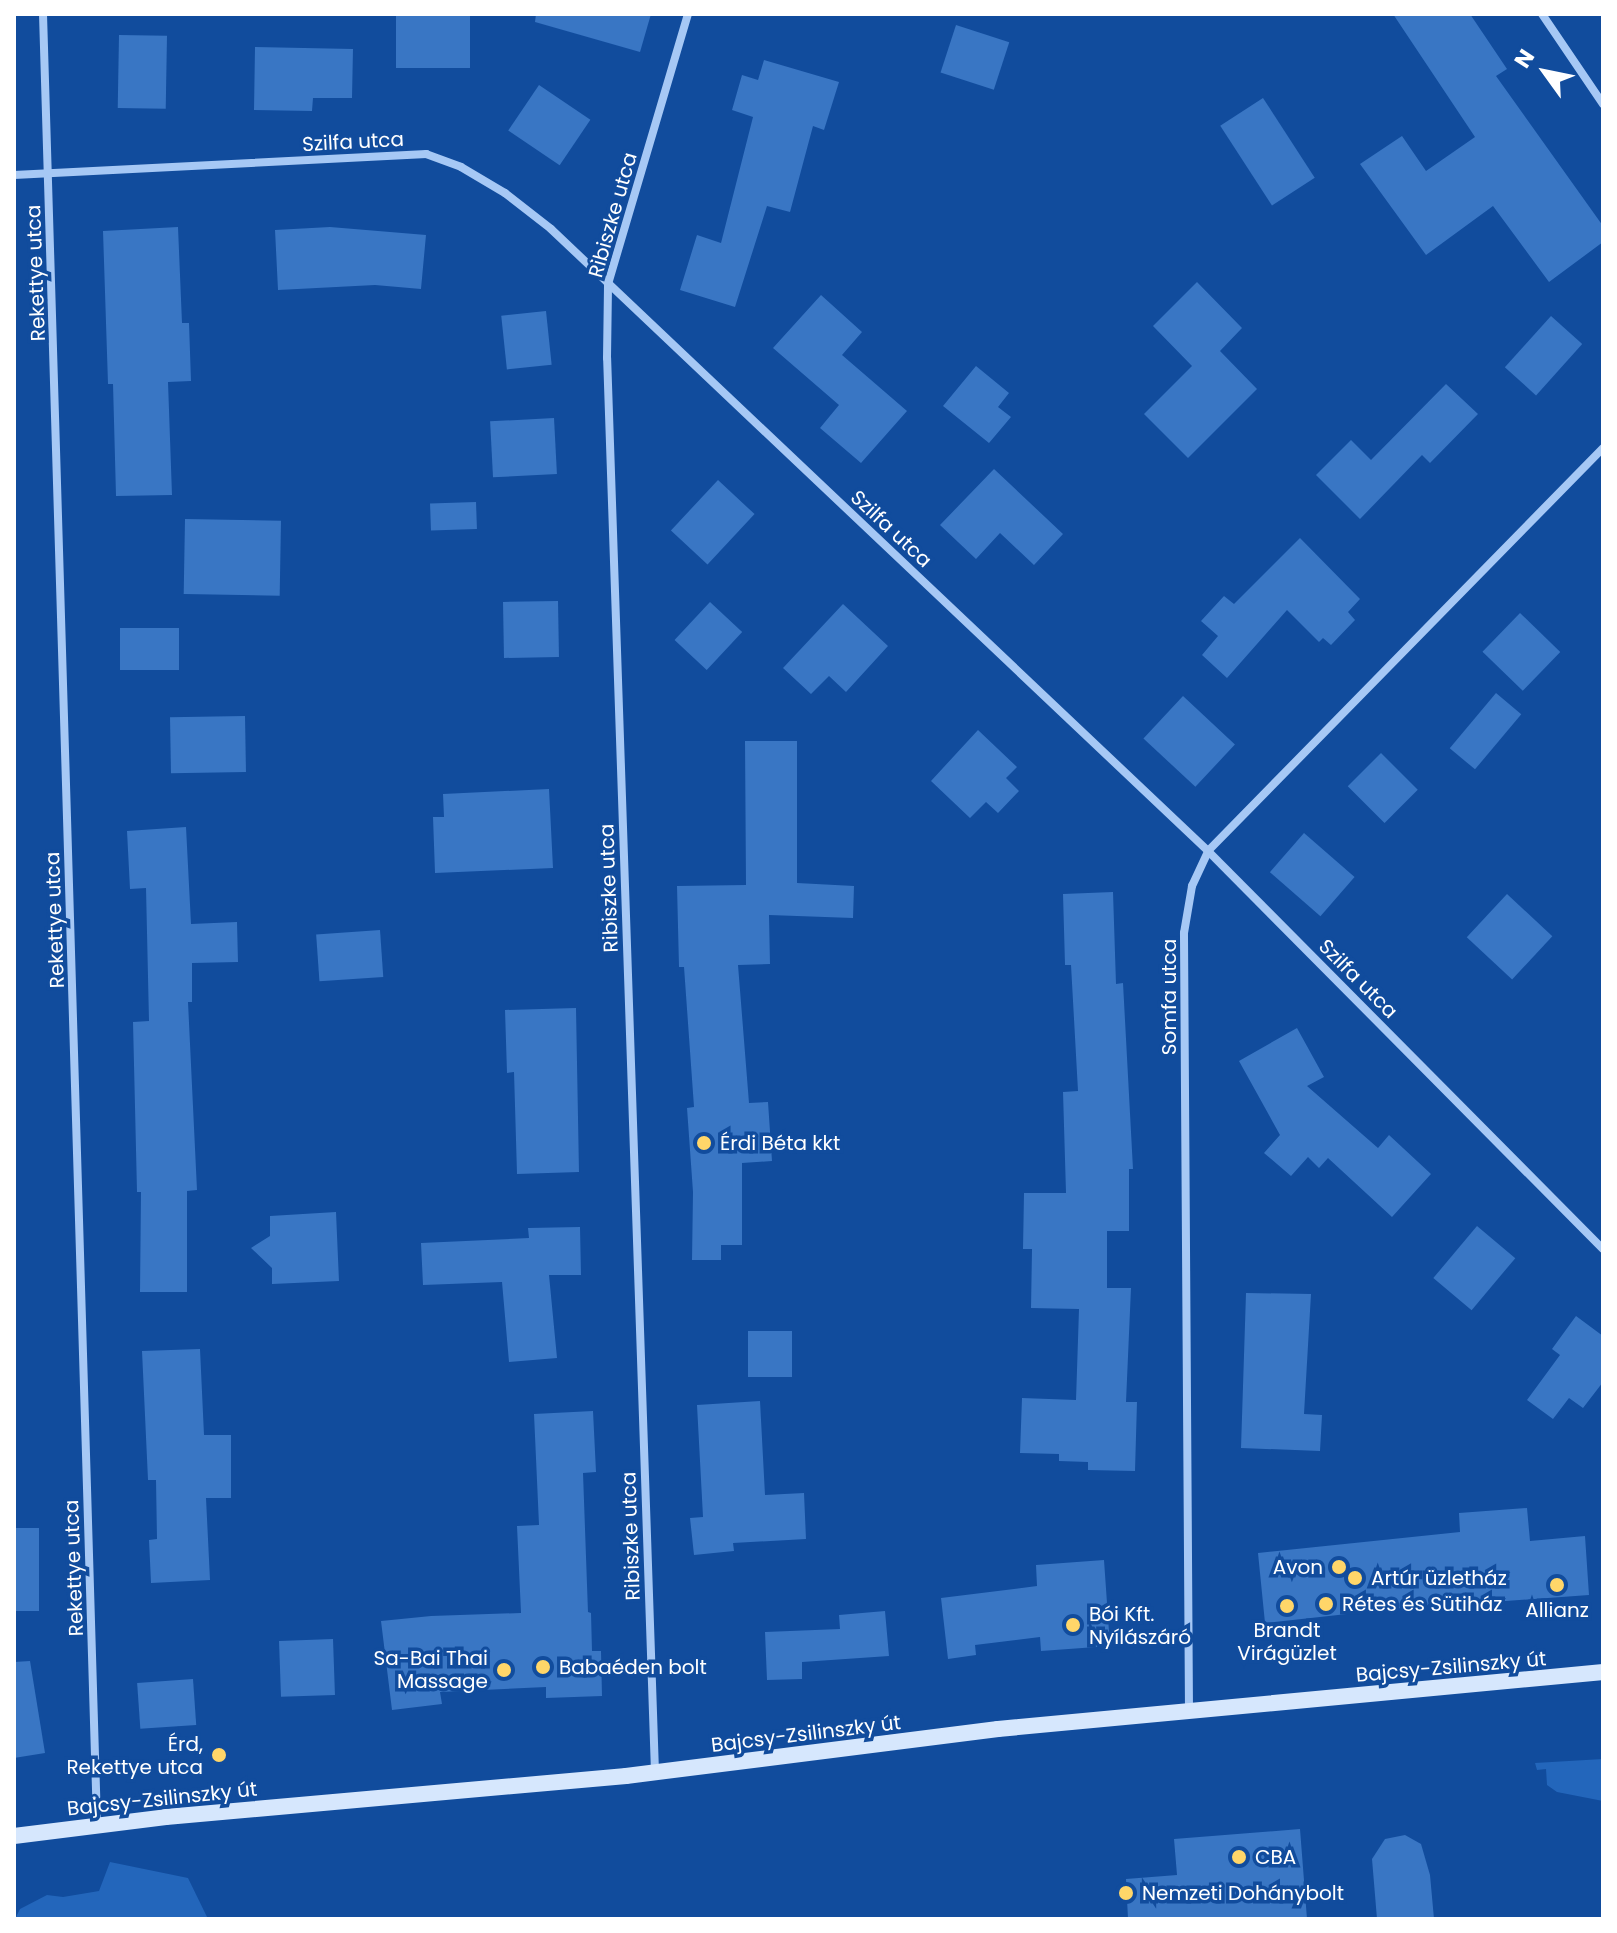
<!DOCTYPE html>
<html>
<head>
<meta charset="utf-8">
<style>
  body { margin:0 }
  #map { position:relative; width:1617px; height:1933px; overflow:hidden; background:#114c9d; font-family:Poppins,sans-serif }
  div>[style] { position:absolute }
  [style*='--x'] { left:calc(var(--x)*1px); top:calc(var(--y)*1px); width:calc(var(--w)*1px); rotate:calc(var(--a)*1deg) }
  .green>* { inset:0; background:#2366bb }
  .building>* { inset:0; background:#3976c4; transform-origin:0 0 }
  .street>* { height:8px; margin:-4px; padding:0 4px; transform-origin:4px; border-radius:4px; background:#a6c8f5 }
  .secondary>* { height:16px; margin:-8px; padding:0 8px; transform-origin:8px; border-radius:8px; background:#d6e7fd }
  .dots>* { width:22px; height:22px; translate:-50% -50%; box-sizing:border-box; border:4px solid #114c9d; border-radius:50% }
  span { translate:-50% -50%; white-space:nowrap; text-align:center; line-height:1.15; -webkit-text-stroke:7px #114c9d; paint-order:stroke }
  .street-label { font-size:20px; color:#fff }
  .poi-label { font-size:20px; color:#fff }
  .left { translate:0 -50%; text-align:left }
  .right { translate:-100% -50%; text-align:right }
  .frame { position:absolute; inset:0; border:16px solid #fff; pointer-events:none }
  .north { position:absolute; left:1505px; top:32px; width:80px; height:80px; -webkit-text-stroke:6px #114c9d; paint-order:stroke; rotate:303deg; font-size:22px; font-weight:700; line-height:32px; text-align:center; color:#fff }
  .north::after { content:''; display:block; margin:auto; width:28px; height:36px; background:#fff; clip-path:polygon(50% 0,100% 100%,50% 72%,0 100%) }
</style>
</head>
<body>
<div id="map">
  <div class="green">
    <i style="clip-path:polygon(1603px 1759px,1603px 1801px,1557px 1792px,1547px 1785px,1546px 1769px,1537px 1770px,1535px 1763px)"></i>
    <i style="clip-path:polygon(110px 1862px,188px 1878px,208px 1919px,15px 1919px,20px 1909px,47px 1895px,63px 1897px,99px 1891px)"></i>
  </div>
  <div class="building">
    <i style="left:396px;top:14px;width:74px;height:54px"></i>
    <i style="clip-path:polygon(536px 14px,651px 14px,640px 52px,535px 22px)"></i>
    <i style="clip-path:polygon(1393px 14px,1470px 14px,1507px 69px,1496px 76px,1603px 226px,1603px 242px,1549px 282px,1493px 206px,1426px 255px,1360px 164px,1402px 136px,1426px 171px,1475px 137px)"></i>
    <i style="left:956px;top:25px;width:56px;height:50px;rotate:18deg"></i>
    <i style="left:119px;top:35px;width:48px;height:73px;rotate:1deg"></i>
    <i style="clip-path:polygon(255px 47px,353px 49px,352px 98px,313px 98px,312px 111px,254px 110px)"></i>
    <i style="clip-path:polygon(764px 60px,839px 82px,824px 130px,813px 126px,790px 212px,767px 206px,735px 307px,680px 290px,697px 235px,721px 243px,753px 117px,732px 110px,742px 75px,758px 80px)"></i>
    <i style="left:539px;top:85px;width:62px;height:55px;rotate:34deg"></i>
    <i style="left:1263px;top:98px;width:95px;height:51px;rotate:57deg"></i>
    <i style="clip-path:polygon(178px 227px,182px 323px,189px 323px,191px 381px,168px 382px,172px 495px,116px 496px,113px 384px,108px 384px,103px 231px)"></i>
    <i style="clip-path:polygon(330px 227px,426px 235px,421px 289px,375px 285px,278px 290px,275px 230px)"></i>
    <i style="clip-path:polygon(1197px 282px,1242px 328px,1220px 351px,1257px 389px,1188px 458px,1144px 414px,1192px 366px,1153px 326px)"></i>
    <i style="clip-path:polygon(821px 295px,862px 332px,842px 355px,907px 411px,861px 463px,820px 428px,839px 405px,773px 348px)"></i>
    <i style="left:546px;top:311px;width:54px;height:45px;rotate:84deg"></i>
    <i style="left:1551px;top:316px;width:42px;height:69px;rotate:42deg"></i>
    <i style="clip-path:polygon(976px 366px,1009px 393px,998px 407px,1011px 417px,989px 443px,943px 406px)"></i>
    <i style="clip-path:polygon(1446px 384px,1478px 414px,1430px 463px,1422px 455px,1360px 519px,1316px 475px,1351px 440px,1371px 460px)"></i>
    <i style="left:554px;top:418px;width:56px;height:64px;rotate:87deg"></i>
    <i style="clip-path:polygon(994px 469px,1063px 534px,1034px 565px,1000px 533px,976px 559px,940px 525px)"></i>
    <i style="left:718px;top:480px;width:50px;height:69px;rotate:43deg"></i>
    <i style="left:476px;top:502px;width:27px;height:46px;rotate:88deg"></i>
    <i style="left:185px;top:519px;width:96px;height:75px;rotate:1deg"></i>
    <i style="clip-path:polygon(1300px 538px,1360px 599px,1348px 612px,1355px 620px,1331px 645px,1323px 638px,1319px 642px,1287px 610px,1227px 678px,1202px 655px,1218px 636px,1201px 621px,1224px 596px,1234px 604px)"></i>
    <i style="left:558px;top:601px;width:56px;height:55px;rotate:89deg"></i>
    <i style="left:710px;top:602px;width:44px;height:52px;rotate:43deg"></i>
    <i style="clip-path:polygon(843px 604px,888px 646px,846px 692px,829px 676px,811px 694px,783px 668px)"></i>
    <i style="left:1520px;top:613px;width:56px;height:54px;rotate:44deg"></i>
    <i style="left:179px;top:628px;width:42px;height:59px;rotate:90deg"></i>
    <i style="left:1496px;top:693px;width:33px;height:72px;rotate:40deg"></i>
    <i style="left:1183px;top:696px;width:71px;height:58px;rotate:43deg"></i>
    <i style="left:245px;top:716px;width:56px;height:75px;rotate:89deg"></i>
    <i style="clip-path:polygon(978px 730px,1017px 767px,1006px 778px,1019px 791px,998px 813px,986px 802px,970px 818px,931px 781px)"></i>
    <i style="clip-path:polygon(745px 741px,797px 741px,797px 883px,854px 886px,853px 918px,769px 915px,770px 964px,738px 965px,749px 1103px,768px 1102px,772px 1161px,742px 1163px,742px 1245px,721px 1245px,721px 1260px,692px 1260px,693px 1192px,687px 1108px,694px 1107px,684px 967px,679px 967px,677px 886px,746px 885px)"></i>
    <i style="left:1381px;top:753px;width:52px;height:47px;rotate:45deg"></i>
    <i style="clip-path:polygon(549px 789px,553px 868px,435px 873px,433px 817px,444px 817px,443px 794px)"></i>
    <i style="clip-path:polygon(186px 827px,191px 924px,237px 922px,238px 962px,192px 963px,192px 1002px,188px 1002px,197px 1190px,187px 1191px,187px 1292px,140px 1292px,141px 1192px,137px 1192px,133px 1022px,149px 1021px,146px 888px,130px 889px,127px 831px)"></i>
    <i style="left:1304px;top:833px;width:67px;height:52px;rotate:41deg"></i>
    <i style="clip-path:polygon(1113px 892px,1116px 984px,1123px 983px,1133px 1169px,1129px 1169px,1129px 1231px,1107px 1231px,1107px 1288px,1131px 1288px,1126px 1402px,1137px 1402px,1135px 1471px,1088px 1470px,1088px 1462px,1059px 1461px,1059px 1454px,1020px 1453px,1022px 1398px,1076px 1400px,1079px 1309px,1031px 1308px,1032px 1249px,1023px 1249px,1024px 1193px,1066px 1193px,1063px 1092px,1078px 1091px,1071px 965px,1065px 965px,1063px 894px)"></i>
    <i style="left:1507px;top:894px;width:62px;height:59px;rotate:43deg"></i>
    <i style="left:380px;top:930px;width:47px;height:64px;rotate:86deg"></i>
    <i style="clip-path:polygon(576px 1008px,579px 1172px,517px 1174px,514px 1072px,507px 1073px,505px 1010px)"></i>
    <i style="clip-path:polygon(1297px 1028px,1324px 1077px,1307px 1086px,1378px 1148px,1389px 1135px,1431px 1174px,1392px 1217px,1328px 1158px,1319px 1168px,1308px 1157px,1291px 1176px,1264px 1153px,1280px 1135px,1239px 1061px)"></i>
    <i style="clip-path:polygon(336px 1212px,339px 1281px,272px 1284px,272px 1268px,251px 1248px,270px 1236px,270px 1216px)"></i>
    <i style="left:1477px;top:1226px;width:50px;height:68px;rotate:40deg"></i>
    <i style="clip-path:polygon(580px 1227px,581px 1275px,549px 1275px,557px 1358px,509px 1362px,502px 1282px,423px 1285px,421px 1243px,529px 1238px,528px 1228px)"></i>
    <i style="clip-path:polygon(1246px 1293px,1311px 1294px,1304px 1414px,1322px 1415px,1320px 1451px,1241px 1448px)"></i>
    <i style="clip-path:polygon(1576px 1316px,1603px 1336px,1603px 1382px,1583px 1408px,1569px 1398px,1553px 1419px,1527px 1400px,1560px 1355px,1552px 1349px)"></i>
    <i style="left:748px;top:1331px;width:44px;height:46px"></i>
    <i style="clip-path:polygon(200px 1349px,204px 1435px,231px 1435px,231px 1498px,206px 1498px,210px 1580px,151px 1583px,149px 1540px,157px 1539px,156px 1480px,148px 1480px,142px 1351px)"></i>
    <i style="clip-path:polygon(760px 1401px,765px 1495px,804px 1493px,806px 1539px,733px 1543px,734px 1551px,694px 1555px,690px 1518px,703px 1517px,697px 1405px)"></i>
    <i style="clip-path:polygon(593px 1411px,596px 1472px,583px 1473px,588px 1612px,591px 1613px,592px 1651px,601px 1651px,602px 1696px,546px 1698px,546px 1687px,440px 1692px,442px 1704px,392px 1710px,381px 1621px,431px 1616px,521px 1613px,517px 1526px,539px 1525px,534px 1414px)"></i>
    <i style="clip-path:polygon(1527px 1508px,1530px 1541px,1585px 1536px,1589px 1595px,1465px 1604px,1465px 1601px,1265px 1623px,1258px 1553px,1460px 1532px,1459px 1513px)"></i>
    <i style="left:14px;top:1528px;width:25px;height:83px"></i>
    <i style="clip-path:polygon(1104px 1560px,1110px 1646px,1041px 1651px,1040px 1637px,975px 1645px,976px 1655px,948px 1659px,941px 1598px,1037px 1586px,1036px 1565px)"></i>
    <i style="clip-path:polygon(885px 1611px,889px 1656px,802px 1662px,802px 1679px,767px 1680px,765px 1632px,840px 1629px,839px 1615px)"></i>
    <i style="left:333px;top:1639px;width:56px;height:54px;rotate:88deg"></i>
    <i style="clip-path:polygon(30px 1661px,45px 1753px,14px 1758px,14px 1662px)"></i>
    <i style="left:193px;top:1679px;width:46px;height:56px;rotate:86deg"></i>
    <i style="clip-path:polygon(1300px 1829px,1307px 1919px,1128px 1919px,1126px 1879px,1177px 1875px,1174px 1839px)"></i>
    <i style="clip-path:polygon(1405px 1835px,1421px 1844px,1430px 1875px,1434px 1919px,1377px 1919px,1372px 1859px,1385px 1839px)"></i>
  </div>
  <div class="street">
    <i style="--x:43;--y:14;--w:1812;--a:88.29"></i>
    <i style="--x:1542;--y:14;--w:109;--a:55.9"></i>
    <i style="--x:14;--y:175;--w:413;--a:-2.9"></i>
    <i style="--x:426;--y:154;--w:37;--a:20"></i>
    <i style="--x:461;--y:167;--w:51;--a:30.6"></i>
    <i style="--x:505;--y:193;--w:58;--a:38"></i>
    <i style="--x:551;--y:229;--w:905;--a:43.43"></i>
    <i style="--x:1208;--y:851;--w:561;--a:45.22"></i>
    <i style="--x:1189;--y:1711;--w:778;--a:-90.37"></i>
    <i style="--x:1184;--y:933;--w:48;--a:-80.3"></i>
    <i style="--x:1192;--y:886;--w:38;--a:-65"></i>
    <i style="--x:1208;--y:851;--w:564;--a:-45.57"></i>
    <i style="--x:655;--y:1772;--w:1415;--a:-91.94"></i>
    <i style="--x:607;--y:358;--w:74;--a:-89.2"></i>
    <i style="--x:608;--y:284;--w:282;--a:-73.5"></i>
  </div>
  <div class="secondary">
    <i style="--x:14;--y:1836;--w:153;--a:-7.1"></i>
    <i style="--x:166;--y:1817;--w:462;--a:-5.1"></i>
    <i style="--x:626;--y:1776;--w:375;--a:-7.2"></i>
    <i style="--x:998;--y:1729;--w:608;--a:-5.38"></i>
  </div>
  <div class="dots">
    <i style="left:704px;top:1143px;background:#ffd669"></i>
    <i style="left:1339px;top:1567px;background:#ffd669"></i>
    <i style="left:1355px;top:1578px;background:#ffd669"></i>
    <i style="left:1557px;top:1585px;background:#ffd669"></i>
    <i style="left:1326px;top:1604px;background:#ffd669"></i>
    <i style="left:1287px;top:1606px;background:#ffd669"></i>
    <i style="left:1073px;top:1625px;background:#ffd669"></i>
    <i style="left:543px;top:1667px;background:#ffd669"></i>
    <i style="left:504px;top:1670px;background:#ffd669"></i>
    <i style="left:219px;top:1755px;background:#ffd669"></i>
    <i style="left:1239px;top:1857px;background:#ffd669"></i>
    <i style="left:1126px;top:1893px;background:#ffd669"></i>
  </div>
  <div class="street-label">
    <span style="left:353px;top:142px;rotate:-3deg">Szilfa utca</span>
    <span style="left:613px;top:215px;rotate:-74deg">Ribiszke utca</span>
    <span style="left:36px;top:273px;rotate:-92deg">Rekettye utca</span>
    <span style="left:891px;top:529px;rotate:43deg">Szilfa utca</span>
    <span style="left:609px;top:888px;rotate:-92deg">Ribiszke utca</span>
    <span style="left:55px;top:920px;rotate:-92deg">Rekettye utca</span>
    <span style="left:1358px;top:979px;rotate:45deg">Szilfa utca</span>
    <span style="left:1169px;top:997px;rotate:-90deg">Somfa utca</span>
    <span style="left:631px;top:1536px;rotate:-92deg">Ribiszke utca</span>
    <span style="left:74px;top:1568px;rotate:-92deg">Rekettye utca</span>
    <span style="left:1451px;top:1667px;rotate:-5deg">Bajcsy-Zsilinszky út</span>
    <span style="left:806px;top:1734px;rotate:-7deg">Bajcsy-Zsilinszky út</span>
    <span style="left:162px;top:1799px;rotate:-6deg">Bajcsy-Zsilinszky út</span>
  </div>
  <div class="poi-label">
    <span class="left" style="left:720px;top:1143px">Érdi Béta kkt</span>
    <span class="right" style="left:1323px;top:1567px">Avon</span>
    <span class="left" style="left:1371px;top:1578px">Artúr üzletház</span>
    <span class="left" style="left:1342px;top:1604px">Rétes és Sütiház</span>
    <span style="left:1557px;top:1610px">Allianz</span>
    <span class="left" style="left:1089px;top:1626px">Bói Kft.<br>Nyílászáró</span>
    <span style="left:1287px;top:1642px">Brandt<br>Virágüzlet</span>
    <span class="right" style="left:488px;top:1670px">Sa-Bai Thai<br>Massage</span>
    <span class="left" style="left:559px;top:1667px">Babaéden bolt</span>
    <span class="right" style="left:203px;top:1756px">Érd,<br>Rekettye utca</span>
    <span class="left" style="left:1255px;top:1857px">CBA</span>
    <span class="left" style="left:1142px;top:1893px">Nemzeti Dohánybolt</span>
  </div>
  <div class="frame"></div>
  <div class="north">N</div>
</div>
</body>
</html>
